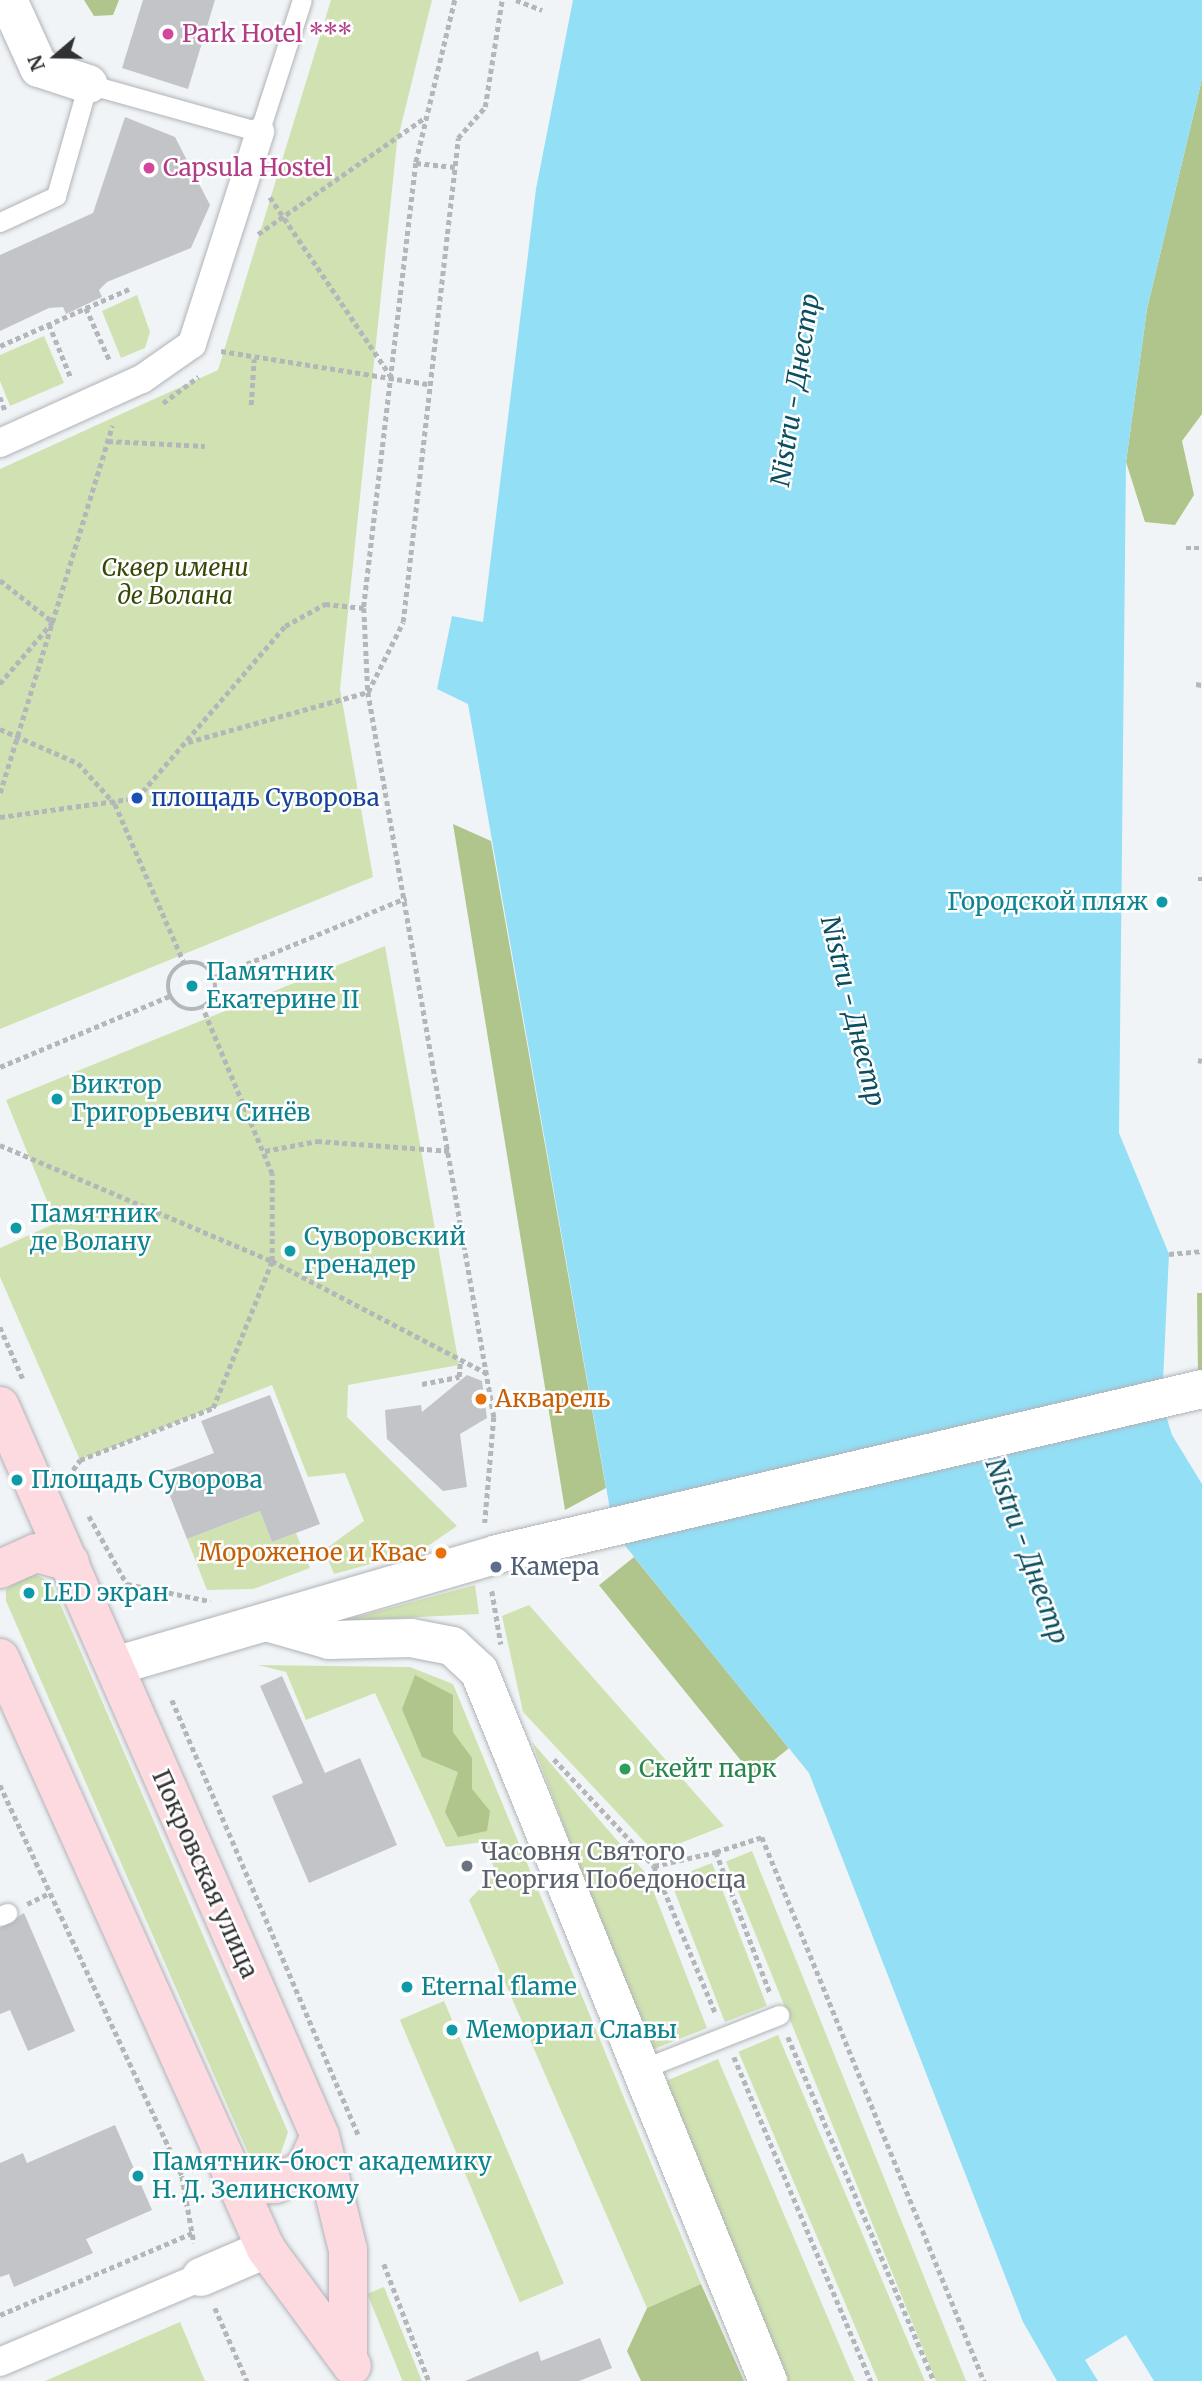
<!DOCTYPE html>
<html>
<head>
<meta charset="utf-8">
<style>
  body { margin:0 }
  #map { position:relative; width:1202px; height:2381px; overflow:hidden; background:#f1f4f7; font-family:Merriweather,serif }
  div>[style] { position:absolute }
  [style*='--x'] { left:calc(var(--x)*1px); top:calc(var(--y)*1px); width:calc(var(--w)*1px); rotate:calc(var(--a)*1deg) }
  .green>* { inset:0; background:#d0e2b1; transform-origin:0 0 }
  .forest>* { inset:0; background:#b0c58b; transform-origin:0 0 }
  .water>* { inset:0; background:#93dff6 }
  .pier>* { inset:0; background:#f1f4f7 }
  .building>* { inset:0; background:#c2c4c8 }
  .path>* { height:4.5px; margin-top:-2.25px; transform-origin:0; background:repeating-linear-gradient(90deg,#b4b7b9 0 5px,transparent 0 8.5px) }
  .path>.ring { margin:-2.25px; padding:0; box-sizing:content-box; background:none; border:4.5px solid #b4b7b9; border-radius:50% }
  .roads { filter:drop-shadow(0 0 2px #b0b3b7) drop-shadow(0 0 2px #b0b3b7) }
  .service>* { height:19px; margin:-9.5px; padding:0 9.5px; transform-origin:9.5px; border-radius:9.5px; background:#fff }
  .pedestrian>* { height:28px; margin:-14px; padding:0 14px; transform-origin:14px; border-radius:14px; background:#fff }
  .minor>* { height:38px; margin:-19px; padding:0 19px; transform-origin:19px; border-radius:19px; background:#fff }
  .tertiary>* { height:38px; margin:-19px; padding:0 19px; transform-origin:19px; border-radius:19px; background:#fff }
  .secondary>* { height:38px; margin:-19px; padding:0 19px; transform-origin:19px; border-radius:19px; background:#fdd9e0 }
  .dots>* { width:19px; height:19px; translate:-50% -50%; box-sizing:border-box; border:4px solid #fff; border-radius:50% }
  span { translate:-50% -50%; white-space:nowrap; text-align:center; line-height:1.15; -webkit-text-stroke:5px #fff; paint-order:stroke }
  .hotel-label { font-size:24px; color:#b23c85 }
  .left { translate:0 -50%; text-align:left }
  .park-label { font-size:24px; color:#374908; font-style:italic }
  .transit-label { font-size:24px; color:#164399 }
  .culture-label { font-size:24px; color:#0d838f }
  .right { translate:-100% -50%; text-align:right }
  .food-label { font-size:24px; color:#c56008 }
  .service-label { font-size:24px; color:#4e5e75 }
  .leisure-label { font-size:24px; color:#27864d }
  .worship-label { font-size:24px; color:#5b616d }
  .street-label { font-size:24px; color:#303133 }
  .water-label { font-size:26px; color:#0b4e5f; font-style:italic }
  .north { position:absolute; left:21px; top:21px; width:70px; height:70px; -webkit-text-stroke:5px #fff; paint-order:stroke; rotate:250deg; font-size:19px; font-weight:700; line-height:28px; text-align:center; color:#303133 }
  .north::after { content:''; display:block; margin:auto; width:24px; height:32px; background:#303133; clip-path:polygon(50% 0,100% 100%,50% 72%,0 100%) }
</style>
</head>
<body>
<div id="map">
  <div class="green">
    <i style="clip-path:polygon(331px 0,432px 0,397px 142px,340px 689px,373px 877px,0 1029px,0 469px,218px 370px)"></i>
    <i style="clip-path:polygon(137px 295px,150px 332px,145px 348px,121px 358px,102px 311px)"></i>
    <i style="clip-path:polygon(44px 336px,64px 383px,10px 406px,0 381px,0 355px)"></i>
    <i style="clip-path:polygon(385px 946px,459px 1365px,348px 1385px,347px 1417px,457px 1526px,422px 1550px,334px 1574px,324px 1550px,364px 1521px,345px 1473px,308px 1477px,272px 1385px,80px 1460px,0 1277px,0 1248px,56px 1223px,6px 1100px)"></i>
    <i style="clip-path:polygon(260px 1511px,272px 1542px,296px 1533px,310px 1568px,253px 1589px,207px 1590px,187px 1539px)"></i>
    <i style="clip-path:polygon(33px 1573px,51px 1583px,288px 2132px,279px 2159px,250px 2157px,6px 1601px,6px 1589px)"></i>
    <i style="clip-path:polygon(475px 1585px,479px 1614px,342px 1621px)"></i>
    <i style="clip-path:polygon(529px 1605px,724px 1826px,655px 1853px,523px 1712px,502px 1616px)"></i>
    <i style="clip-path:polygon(258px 1665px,410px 1667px,453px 1684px,701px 2284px,647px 2308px,469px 1900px,496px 1872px,483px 1842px,446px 1847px,375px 1693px,306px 1720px,286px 1672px)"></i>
    <i style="clip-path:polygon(532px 1742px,647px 1875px,707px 2028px,649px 2051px)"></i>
    <i style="left:752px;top:1851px;width:573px;height:28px;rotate:68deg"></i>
    <i style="left:712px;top:1863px;width:153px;height:45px;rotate:69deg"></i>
    <i style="left:444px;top:2001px;width:307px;height:48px;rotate:67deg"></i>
    <i style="left:778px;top:2035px;width:376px;height:43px;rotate:67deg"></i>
    <i style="left:718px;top:2059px;width:350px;height:68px;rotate:67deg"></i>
    <i style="left:384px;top:2287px;width:101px;height:18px;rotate:68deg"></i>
    <i style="clip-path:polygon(180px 2322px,205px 2381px,45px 2381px)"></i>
  </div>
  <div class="forest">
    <i style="clip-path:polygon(84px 0,119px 0,113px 15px,94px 16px)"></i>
    <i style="clip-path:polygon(1202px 79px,1202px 414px,1182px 441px,1194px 495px,1175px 525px,1145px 522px,1126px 462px,1147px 309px)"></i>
    <i style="clip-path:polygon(453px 824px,491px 841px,606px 1488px,565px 1510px)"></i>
    <i style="clip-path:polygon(1197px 1293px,1202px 1293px,1202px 1374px,1198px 1375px)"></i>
    <i style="left:634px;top:1557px;width:246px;height:45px;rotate:51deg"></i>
    <i style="clip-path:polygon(415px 1675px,453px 1695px,453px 1732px,472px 1758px,472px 1789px,490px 1811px,487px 1831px,458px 1837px,445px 1812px,458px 1772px,422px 1757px,402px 1709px)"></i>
    <i style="clip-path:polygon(701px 2284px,744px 2381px,641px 2381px,627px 2351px,647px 2308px)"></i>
  </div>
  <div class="water">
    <i style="clip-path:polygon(573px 0,1202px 0,1202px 79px,1147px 309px,1126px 462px,1119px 1133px,1169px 1254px,1162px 1402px,1172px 1435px,1202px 1484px,1202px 2381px,1057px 2381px,1023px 2322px,809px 1773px,614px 1532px,468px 704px,437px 689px,452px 616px,483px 622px,536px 189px)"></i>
  </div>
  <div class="pier">
    <i style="clip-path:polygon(1126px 2335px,1154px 2381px,1098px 2381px,1085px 2360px)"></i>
  </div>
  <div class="building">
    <i style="clip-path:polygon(143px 0,215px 0,188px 89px,122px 68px)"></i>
    <i style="clip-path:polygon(125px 117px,175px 137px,210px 205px,191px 248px,107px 282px,99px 290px,102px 297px,66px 314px,63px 307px,49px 308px,0 331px,0 255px,93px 213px)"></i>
    <i style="clip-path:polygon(467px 1375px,482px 1381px,487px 1418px,460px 1434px,467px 1487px,443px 1491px,387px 1439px,385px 1410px,421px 1405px,422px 1412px)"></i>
    <i style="clip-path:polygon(270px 1395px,320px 1524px,272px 1542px,260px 1511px,187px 1539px,161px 1473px,214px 1453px,201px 1421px)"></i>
    <i style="clip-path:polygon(282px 1676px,325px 1773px,360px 1758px,397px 1845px,309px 1883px,272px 1796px,303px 1783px,260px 1686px)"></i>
    <i style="clip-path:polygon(24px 1913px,75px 2031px,28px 2051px,10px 2010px,0 2014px,0 1928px)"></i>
    <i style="clip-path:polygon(115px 2125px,152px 2210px,86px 2239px,93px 2253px,14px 2287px,9px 2274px,0 2277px,0 2163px,23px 2153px,27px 2163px)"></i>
    <i style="clip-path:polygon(600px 2338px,612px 2368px,579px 2381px,465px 2381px,538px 2351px,541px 2361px)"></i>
  </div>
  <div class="path">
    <i style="--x:455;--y:0;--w:168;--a:103.5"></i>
    <i style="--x:416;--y:163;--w:448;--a:96.7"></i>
    <i style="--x:364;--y:608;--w:84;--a:87.3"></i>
    <i style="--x:368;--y:692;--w:736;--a:80.14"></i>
    <i style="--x:494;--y:1417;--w:106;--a:94.9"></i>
    <i style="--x:516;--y:0;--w:28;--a:21"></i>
    <i style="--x:416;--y:163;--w:39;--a:6"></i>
    <i style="--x:270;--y:197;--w:218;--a:56"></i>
    <i style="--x:258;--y:234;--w:201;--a:-34.9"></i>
    <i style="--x:86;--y:308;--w:58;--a:65.6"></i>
    <i style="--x:49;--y:324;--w:58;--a:67.8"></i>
    <i style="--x:0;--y:346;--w:141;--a:-23.8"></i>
    <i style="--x:221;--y:351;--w:209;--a:9.1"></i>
    <i style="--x:0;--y:397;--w:14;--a:69"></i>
    <i style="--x:163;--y:403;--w:44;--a:-36.6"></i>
    <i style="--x:251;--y:405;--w:46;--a:-86.3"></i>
    <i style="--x:108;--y:441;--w:97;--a:3"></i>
    <i style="--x:1186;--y:548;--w:16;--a:0"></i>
    <i style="--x:0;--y:580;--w:68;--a:38.4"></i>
    <i style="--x:53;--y:622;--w:82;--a:130.5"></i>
    <i style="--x:1196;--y:684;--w:6;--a:9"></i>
    <i style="--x:0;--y:729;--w:85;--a:23.6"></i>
    <i style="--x:78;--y:763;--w:55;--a:47.9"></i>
    <i style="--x:115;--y:804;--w:173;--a:66.5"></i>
    <i style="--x:188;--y:742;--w:187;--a:-15.5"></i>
    <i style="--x:368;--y:692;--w:78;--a:-63.4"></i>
    <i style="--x:403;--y:622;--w:487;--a:-83.5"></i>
    <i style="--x:458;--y:138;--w:41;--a:-48.9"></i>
    <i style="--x:485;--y:107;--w:108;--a:-81"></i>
    <i style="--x:0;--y:793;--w:384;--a:-73"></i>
    <i style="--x:0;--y:817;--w:138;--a:-7.9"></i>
    <i style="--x:137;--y:798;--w:227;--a:-49.3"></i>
    <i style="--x:285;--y:626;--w:46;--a:-28.8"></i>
    <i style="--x:325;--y:604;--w:39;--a:6"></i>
    <i style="--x:1198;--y:879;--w:4;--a:0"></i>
    <i class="ring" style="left:168px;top:962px;width:43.5px;height:43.5px"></i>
    <i style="--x:215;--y:977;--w:207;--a:-22.5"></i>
    <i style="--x:1198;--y:1060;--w:4;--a:14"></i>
    <i style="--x:0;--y:1067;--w:184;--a:-22.7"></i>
    <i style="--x:0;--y:1145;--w:296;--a:23.1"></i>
    <i style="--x:272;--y:1261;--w:242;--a:27.6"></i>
    <i style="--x:265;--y:1151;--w:53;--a:-10.9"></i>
    <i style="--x:317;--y:1141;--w:135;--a:4.2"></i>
    <i style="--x:1169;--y:1254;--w:33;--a:-5"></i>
    <i style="--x:0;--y:1327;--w:57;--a:66.1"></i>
    <i style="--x:422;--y:1384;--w:38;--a:-11"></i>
    <i style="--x:459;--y:1377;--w:16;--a:-86"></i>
    <i style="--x:68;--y:1477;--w:21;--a:-55"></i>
    <i style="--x:80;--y:1460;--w:143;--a:-21.4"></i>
    <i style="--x:213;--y:1408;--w:158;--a:-68.1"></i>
    <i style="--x:272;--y:1261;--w:87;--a:-90"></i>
    <i style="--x:272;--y:1174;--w:179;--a:-112.7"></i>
    <i style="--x:89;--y:1516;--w:78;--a:60.8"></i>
    <i style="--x:127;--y:1584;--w:85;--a:11.6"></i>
    <i style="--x:492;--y:1591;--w:54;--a:80.4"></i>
    <i style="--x:172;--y:1700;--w:474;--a:66.8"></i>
    <i style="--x:554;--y:1759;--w:146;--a:46.9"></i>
    <i style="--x:654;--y:1866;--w:64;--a:-12.7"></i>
    <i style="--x:716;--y:1852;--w:151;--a:69"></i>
    <i style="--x:0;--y:1785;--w:431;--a:65"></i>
    <i style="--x:182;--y:2176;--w:68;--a:79.8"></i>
    <i style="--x:716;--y:1852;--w:48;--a:-18.1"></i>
    <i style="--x:762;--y:1837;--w:588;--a:67.8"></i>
    <i style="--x:654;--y:1866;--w:160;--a:67.3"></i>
    <i style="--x:27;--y:1904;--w:25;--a:-26"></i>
    <i style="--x:788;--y:2037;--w:374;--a:67"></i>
    <i style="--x:734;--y:2057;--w:352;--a:67.1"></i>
    <i style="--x:384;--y:2264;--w:125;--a:69"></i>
    <i style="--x:215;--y:2308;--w:80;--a:66.3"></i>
    <i style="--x:0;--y:2315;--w:209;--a:-23.1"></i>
  </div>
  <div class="roads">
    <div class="service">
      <i style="--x:256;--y:142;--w:149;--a:-72.1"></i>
      <i style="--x:0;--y:222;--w:62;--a:-24.9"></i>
      <i style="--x:56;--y:196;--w:116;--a:-74.1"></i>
      <i style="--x:88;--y:84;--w:179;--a:15.6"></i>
      <i style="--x:0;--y:1916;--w:8;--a:-23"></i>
      <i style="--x:637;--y:2071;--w:153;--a:-21.5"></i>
    </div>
    <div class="pedestrian">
      <i style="--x:0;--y:443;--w:156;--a:-24.3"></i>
      <i style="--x:142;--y:379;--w:61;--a:-35"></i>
      <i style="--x:192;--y:344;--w:223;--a:-72.2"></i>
      <i style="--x:0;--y:2362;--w:218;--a:-22.9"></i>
    </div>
    <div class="minor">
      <i style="--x:8;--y:0;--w:75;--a:65.5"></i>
      <i style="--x:39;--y:68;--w:52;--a:18.1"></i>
      <i style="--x:266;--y:1622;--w:66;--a:15.9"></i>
      <i style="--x:329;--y:1640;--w:82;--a:-1.4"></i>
      <i style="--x:411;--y:1638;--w:42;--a:11"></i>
      <i style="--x:452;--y:1646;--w:37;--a:43"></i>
      <i style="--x:479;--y:1671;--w:767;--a:67.85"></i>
      <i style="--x:201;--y:2277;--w:71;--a:-23.3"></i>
    </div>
    <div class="tertiary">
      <i style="--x:115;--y:1666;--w:398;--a:-16.3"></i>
      <i style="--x:497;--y:1554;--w:724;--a:-13.17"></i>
    </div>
    <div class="secondary">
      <i style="--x:0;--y:1406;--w:797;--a:66.33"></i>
      <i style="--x:320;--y:2136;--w:117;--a:76.2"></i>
      <i style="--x:348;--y:2250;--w:107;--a:90"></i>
      <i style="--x:0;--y:1569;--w:39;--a:-24"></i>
      <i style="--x:36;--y:1553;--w:35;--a:15"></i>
      <i style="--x:0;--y:1658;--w:648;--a:65.77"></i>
      <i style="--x:266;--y:2249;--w:145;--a:53.7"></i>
      <i style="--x:231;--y:2173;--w:22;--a:34"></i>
      <i style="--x:249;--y:2185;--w:26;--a:-2"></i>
      <i style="--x:275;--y:2184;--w:34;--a:-27"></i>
      <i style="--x:305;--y:2169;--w:36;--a:-66"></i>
    </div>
  </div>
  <div class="dots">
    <i style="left:168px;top:34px;background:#d1479c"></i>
    <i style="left:149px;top:168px;background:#d1479c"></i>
    <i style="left:137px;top:798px;background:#1a4fb4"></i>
    <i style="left:1162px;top:902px;background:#0f9aa8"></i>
    <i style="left:192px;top:986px;background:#0f9aa8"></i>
    <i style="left:57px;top:1099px;background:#0f9aa8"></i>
    <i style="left:16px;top:1228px;background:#0f9aa8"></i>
    <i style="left:290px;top:1251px;background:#0f9aa8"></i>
    <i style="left:481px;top:1399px;background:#e8710a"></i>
    <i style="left:17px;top:1480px;background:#0f9aa8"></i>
    <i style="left:441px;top:1553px;background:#e8710a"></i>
    <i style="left:496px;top:1567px;background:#5c6f8a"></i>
    <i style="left:29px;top:1593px;background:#0f9aa8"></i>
    <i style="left:625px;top:1769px;background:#2e9e5b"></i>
    <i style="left:467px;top:1866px;background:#6b7280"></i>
    <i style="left:407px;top:1987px;background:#0f9aa8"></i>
    <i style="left:452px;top:2030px;background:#0f9aa8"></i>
    <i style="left:138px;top:2176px;background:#0f9aa8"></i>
  </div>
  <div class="hotel-label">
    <span class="left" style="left:182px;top:34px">Park Hotel ***</span>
    <span class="left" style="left:163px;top:168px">Capsula Hostel</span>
  </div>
  <div class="park-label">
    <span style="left:175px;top:582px">Сквер имени<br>де Волана</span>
  </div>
  <div class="transit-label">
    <span class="left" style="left:151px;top:798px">площадь Суворова</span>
  </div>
  <div class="culture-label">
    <span class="right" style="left:1148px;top:902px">Городской пляж</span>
    <span class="left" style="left:206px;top:986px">Памятник<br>Екатерине II</span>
    <span class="left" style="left:71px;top:1099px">Виктор<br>Григорьевич Синёв</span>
    <span class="left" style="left:30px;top:1228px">Памятник<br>де Волану</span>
    <span class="left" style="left:304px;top:1251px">Суворовский<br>гренадер</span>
    <span class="left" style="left:31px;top:1480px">Площадь Суворова</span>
    <span class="left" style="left:43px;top:1593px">LED экран</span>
    <span class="left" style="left:421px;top:1987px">Eternal flame</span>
    <span class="left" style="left:466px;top:2030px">Мемориал Славы</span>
    <span class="left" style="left:152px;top:2176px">Памятник-бюст академику<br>Н. Д. Зелинскому</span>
  </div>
  <div class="food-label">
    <span class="left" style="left:495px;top:1399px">Акварель</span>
    <span class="right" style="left:427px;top:1553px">Мороженое и Квас</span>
  </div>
  <div class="service-label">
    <span class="left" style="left:510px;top:1567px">Камера</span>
  </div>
  <div class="leisure-label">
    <span class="left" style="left:639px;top:1769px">Скейт парк</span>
  </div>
  <div class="worship-label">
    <span class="left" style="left:481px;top:1866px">Часовня Святого<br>Георгия Победоносца</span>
  </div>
  <div class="street-label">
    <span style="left:205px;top:1874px;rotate:66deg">Покровская улица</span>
  </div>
  <div class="water-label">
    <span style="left:795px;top:390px;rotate:-81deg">Nistru - Днестр</span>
    <span style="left:853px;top:1011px;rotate:76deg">Nistru - Днестр</span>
    <span style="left:1027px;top:1551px;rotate:70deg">Nistru - Днестр</span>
  </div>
  <div class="north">N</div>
</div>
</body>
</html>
